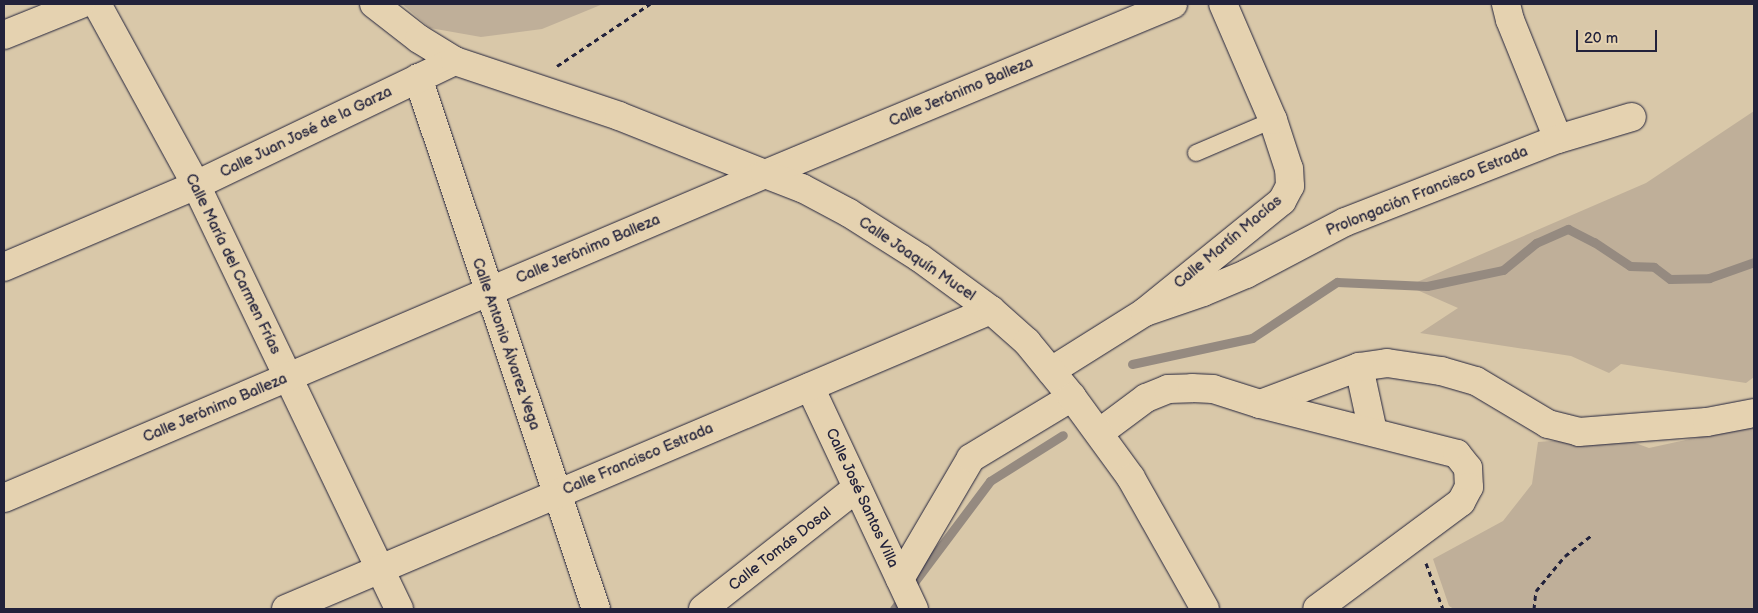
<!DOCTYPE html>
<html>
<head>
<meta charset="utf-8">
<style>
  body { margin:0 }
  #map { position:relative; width:1758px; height:613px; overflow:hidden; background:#d9c8a9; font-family:"Balsamiq Sans",sans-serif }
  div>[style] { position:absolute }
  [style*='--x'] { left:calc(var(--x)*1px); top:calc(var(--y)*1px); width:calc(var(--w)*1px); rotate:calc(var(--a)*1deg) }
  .green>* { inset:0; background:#bfaf99 }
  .stream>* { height:9px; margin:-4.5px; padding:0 4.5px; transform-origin:4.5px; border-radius:4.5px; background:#958a80 }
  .path>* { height:3px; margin-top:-1.5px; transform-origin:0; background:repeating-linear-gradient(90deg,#22223b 0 5px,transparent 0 9px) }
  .roads { filter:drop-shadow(0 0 1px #22223b) drop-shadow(0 0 1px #22223b) }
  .lane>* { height:16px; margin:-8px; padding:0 8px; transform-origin:8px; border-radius:8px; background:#e5d2b0 }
  .street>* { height:28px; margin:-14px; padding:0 14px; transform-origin:14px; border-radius:14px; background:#e5d2b0 }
  .secondary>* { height:28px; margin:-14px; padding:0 14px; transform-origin:14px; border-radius:14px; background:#e5d2b0 }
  span { translate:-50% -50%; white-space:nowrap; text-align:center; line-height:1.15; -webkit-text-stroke:4px #e5d2b0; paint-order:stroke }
  .street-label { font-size:15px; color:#22223b }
  .frame { position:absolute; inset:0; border:5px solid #22223b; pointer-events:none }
  .scale { position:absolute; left:1576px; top:30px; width:81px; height:22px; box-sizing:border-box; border:2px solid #22223b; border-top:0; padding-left:6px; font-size:15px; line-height:18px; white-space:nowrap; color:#22223b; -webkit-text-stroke:4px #e5d2b0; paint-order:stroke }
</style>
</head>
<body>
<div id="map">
  <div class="green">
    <i style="clip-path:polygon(402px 4px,603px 4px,542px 29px,481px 37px,430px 28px)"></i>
    <i style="clip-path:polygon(1754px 111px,1754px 377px,1746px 383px,1621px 364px,1609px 373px,1571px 356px,1420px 333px,1458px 308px,1408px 286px,1646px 183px)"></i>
    <i style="clip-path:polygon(1754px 425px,1754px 609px,1454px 609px,1449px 606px,1433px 559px,1503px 521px,1532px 484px,1538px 442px,1616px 436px,1649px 448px)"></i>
  </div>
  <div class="stream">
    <i style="--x:1132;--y:364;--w:123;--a:-12.2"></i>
    <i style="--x:1252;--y:338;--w:102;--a:-33.4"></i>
    <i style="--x:1337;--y:282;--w:90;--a:2.5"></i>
    <i style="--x:1427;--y:286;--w:78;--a:-11.9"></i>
    <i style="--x:1503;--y:270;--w:43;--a:-39.3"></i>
    <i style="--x:1536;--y:243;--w:35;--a:-24"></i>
    <i style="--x:1568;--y:229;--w:29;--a:27"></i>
    <i style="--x:1594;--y:242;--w:43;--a:33.7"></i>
    <i style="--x:1630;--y:266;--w:24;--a:2"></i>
    <i style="--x:1654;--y:267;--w:20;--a:37"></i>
    <i style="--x:1670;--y:279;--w:39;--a:-1"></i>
    <i style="--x:1709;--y:278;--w:48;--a:-19.6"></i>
    <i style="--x:894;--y:609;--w:160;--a:-53.1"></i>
    <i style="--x:990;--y:481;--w:86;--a:-32.2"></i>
  </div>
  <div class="path">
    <i style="--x:557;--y:66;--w:112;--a:-33.7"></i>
    <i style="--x:1426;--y:563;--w:49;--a:69.7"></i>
    <i style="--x:1534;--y:609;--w:18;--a:-84"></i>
    <i style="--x:1536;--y:591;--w:45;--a:-50.4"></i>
    <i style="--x:1565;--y:556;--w:33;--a:-38"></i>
  </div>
  <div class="roads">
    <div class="lane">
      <i style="--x:1196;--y:153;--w:84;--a:-23.2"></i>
    </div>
    <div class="street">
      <i style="--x:97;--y:4;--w:206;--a:61.3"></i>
      <i style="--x:196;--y:185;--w:470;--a:64.4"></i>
      <i style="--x:374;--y:4;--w:57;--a:37.9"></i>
      <i style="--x:419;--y:39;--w:42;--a:31.4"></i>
      <i style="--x:1506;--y:4;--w:16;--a:76"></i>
      <i style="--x:1510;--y:20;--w:128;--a:68"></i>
      <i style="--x:4;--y:35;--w:83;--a:-21.9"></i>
      <i style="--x:418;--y:78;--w:560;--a:71.47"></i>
      <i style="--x:4;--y:267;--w:209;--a:-23.1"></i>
      <i style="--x:196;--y:185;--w:287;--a:-25.6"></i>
      <i style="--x:455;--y:61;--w:173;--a:18.5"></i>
      <i style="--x:619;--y:116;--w:157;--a:21.7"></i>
      <i style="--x:765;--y:174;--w:442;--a:-22.6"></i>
      <i style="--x:1145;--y:312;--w:61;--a:-19"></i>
      <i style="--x:1203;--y:292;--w:47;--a:-22.7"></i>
      <i style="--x:1246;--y:274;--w:112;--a:-27.7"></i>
      <i style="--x:1345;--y:222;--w:229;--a:-21.3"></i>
      <i style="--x:1558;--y:139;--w:77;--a:-16.6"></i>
      <i style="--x:1359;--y:367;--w:66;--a:77.8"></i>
      <i style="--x:1051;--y:371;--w:111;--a:-32.1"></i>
      <i style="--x:1145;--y:312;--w:176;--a:-39"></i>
      <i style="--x:1282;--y:201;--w:17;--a:-62"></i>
      <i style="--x:1290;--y:186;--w:17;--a:-93"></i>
      <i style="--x:1289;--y:169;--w:52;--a:-108.1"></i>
      <i style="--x:1273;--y:120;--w:126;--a:-113.3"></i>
      <i style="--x:810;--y:387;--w:245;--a:64.9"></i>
      <i style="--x:1260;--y:404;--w:106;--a:-20.5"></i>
      <i style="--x:1359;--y:367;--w:28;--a:-8"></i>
      <i style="--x:1387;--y:363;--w:55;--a:8.4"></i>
      <i style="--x:1441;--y:371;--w:36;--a:16"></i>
      <i style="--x:1476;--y:381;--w:84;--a:30.8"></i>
      <i style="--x:1548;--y:424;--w:32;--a:14"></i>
      <i style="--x:1579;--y:432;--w:128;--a:-4.5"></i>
      <i style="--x:1707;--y:422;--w:48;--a:-10.8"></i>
      <i style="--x:1099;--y:433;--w:59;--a:-36.7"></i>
      <i style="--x:1146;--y:398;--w:24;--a:-22"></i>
      <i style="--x:1168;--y:389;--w:24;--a:-2"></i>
      <i style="--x:1192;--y:388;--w:21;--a:3"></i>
      <i style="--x:1213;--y:389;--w:49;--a:17.7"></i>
      <i style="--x:1260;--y:404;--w:203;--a:14.2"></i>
      <i style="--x:1457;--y:454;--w:18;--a:52"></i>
      <i style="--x:1468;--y:468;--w:19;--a:87"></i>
      <i style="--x:1469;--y:487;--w:17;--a:118"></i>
      <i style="--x:1461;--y:502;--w:179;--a:143.4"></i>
      <i style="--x:900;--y:579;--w:140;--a:-59.6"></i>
      <i style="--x:971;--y:458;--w:118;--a:-31.1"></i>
      <i style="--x:286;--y:609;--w:766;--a:-22.98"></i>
      <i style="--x:703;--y:609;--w:196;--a:-38.2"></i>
    </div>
    <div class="secondary">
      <i style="--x:4;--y:498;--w:827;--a:-23.06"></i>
      <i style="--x:765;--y:174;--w:40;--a:21"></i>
      <i style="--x:802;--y:188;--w:53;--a:28"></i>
      <i style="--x:849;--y:213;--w:84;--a:32.4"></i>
      <i style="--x:920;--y:258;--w:88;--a:36.2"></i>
      <i style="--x:991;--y:310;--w:48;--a:41.6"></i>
      <i style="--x:1027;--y:342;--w:71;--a:50.7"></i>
      <i style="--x:1072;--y:397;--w:100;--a:53.9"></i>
      <i style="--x:1131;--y:478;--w:150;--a:60.5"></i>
    </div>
  </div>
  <div class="street-label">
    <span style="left:961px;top:92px;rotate:-23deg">Calle Jerónimo Balleza</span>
    <span style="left:306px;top:132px;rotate:-26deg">Calle Juan José de la Garza</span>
    <span style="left:1427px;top:191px;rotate:-22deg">Prolongación Francisco Estrada</span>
    <span style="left:1228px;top:242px;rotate:-40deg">Calle Martín Macías</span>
    <span style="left:588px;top:249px;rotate:-23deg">Calle Jerónimo Balleza</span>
    <span style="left:917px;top:259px;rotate:34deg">Calle Joaquín Mucel</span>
    <span style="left:233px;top:264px;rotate:64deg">Calle María del Carmen Frías</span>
    <span style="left:506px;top:344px;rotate:71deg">Calle Antonio Álvarez Vega</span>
    <span style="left:215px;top:408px;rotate:-23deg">Calle Jerónimo Balleza</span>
    <span style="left:638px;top:459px;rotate:-23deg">Calle Francisco Estrada</span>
    <span style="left:862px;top:498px;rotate:65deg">Calle José Santos Villa</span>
    <span style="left:780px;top:549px;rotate:-38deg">Calle Tomás Dosal</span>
  </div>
  <div class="frame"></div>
  <div class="scale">20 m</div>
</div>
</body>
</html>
